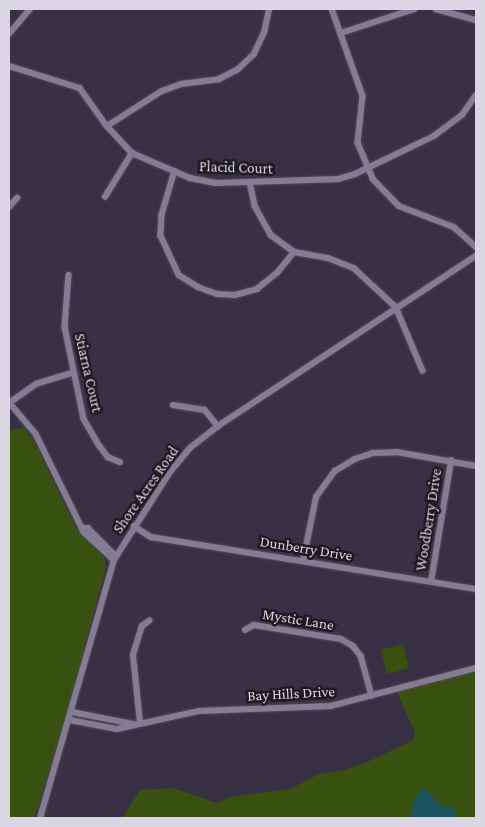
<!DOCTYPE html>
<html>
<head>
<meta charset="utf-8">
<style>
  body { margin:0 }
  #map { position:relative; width:485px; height:827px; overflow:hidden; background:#383044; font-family:"Crimson Pro",serif }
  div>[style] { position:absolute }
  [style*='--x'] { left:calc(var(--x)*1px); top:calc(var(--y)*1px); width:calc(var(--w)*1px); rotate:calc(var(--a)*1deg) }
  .green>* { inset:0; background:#385110; transform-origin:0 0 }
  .water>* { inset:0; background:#1a5460 }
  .roads { filter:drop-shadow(0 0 1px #544d5e) drop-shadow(0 0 1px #544d5e) }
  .minor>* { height:5.5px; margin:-2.75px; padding:0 2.75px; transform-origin:2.75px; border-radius:2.75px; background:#857c93 }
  span { translate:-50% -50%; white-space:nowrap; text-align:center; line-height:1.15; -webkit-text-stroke:5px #1e1a23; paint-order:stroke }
  .street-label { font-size:15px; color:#dbd6e3 }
  .frame { position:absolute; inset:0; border:10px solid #dbd6e3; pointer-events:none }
</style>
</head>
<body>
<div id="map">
  <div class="green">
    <i style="clip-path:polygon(24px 427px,36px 445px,76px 528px,104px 558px,106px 566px,63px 728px,34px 818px,9px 818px,9px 431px)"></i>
    <i style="left:403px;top:644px;width:25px;height:23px;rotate:76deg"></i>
    <i style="clip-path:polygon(476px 671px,476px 818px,122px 818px,140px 790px,173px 788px,217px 803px,230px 797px,290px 789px,319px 774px,341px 771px,372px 760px,413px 740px,415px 733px,395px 688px)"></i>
  </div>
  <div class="water">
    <i style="clip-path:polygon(424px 788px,442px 806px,454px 807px,456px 818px,411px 818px,414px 800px)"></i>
  </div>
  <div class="roads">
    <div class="minor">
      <i style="--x:332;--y:9;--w:92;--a:70.4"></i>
      <i style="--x:363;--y:96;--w:47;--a:96.1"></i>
      <i style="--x:358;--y:143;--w:39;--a:67"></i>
      <i style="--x:373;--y:179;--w:37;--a:46"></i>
      <i style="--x:399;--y:206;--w:59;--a:20.9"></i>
      <i style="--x:454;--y:227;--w:30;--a:42"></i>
      <i style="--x:436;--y:9;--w:41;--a:15.4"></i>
      <i style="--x:341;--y:33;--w:77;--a:-18.2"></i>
      <i style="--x:9;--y:34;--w:33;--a:-50"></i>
      <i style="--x:9;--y:66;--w:74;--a:17.2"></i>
      <i style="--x:80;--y:88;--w:47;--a:54.6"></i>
      <i style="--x:107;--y:126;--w:37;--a:47"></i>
      <i style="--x:132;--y:153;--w:63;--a:23.3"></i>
      <i style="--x:190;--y:178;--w:26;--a:11"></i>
      <i style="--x:216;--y:183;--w:123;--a:-1.9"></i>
      <i style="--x:339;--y:179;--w:17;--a:-17"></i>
      <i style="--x:355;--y:174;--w:88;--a:-25.7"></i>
      <i style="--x:434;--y:136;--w:35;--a:-37"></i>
      <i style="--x:462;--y:115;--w:24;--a:-55"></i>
      <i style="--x:107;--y:126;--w:65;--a:-32.5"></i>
      <i style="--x:162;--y:91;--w:20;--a:-20"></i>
      <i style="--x:181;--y:84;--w:38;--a:-7"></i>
      <i style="--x:219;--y:79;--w:20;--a:-27"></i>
      <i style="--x:237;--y:70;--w:23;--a:-43"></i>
      <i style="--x:254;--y:54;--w:23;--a:-65"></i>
      <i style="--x:264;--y:33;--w:25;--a:-78"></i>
      <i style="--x:175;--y:171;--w:46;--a:106.5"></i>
      <i style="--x:162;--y:215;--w:21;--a:93"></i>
      <i style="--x:161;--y:236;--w:43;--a:65.2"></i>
      <i style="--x:179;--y:275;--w:22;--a:32"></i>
      <i style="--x:198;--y:287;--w:20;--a:20"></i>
      <i style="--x:217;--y:294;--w:18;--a:3"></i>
      <i style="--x:235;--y:295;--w:23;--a:-15"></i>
      <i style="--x:257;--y:289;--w:26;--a:-39"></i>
      <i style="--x:277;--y:273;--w:27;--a:-51"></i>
      <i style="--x:250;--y:182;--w:25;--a:78"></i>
      <i style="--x:255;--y:206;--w:33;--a:61"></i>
      <i style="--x:271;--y:235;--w:29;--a:36"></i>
      <i style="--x:294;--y:252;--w:35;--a:10"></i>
      <i style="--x:328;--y:258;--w:28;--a:21"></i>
      <i style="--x:354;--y:268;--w:57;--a:42.9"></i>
      <i style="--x:396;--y:307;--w:69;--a:67.1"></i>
      <i style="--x:105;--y:197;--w:52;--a:-58.5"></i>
      <i style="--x:9;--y:207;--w:12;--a:-48"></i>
      <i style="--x:69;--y:275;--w:52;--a:94.4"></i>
      <i style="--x:65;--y:327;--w:94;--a:78.3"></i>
      <i style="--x:84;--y:419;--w:30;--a:60"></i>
      <i style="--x:99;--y:445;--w:15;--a:53"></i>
      <i style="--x:108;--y:457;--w:13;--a:23"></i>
      <i style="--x:9;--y:402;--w:42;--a:49.8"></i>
      <i style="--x:36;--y:434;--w:109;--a:63.9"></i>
      <i style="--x:84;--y:532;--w:41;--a:43"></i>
      <i style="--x:9;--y:403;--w:33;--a:-35"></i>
      <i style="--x:36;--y:384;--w:39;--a:-17"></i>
      <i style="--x:173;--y:405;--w:32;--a:9"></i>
      <i style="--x:205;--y:410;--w:21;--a:51"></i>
      <i style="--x:134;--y:526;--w:20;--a:33"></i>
      <i style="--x:151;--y:537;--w:329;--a:9.1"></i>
      <i style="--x:83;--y:528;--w:5;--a:0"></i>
      <i style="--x:88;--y:528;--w:40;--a:45"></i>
      <i style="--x:303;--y:561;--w:65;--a:-78.5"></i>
      <i style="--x:316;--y:497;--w:32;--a:-54"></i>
      <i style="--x:335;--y:471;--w:23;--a:-31"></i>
      <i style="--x:355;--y:459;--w:19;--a:-18"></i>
      <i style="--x:373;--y:453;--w:24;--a:-2"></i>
      <i style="--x:397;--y:452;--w:80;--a:10"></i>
      <i style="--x:431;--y:582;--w:123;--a:-80.6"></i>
      <i style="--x:245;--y:630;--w:10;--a:-29"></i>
      <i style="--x:254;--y:625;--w:88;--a:9.1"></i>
      <i style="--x:341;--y:639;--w:14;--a:30"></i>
      <i style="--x:353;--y:646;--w:13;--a:51"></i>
      <i style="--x:361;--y:656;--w:41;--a:74.6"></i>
      <i style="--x:72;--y:712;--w:63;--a:11"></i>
      <i style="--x:70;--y:720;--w:48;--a:10.8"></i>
      <i style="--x:117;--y:729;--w:84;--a:-12.4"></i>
      <i style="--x:199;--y:711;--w:132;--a:-2.2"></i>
      <i style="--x:331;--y:706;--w:150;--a:-14.7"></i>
      <i style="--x:140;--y:723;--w:68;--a:-95.9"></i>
      <i style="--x:133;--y:655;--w:30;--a:-73"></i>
      <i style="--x:142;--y:626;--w:9;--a:-36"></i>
      <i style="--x:40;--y:818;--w:268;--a:-74"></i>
      <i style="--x:114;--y:560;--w:104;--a:-57.5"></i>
      <i style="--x:170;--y:472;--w:31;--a:-50"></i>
      <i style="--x:190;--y:448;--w:36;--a:-38"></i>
      <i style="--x:218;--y:426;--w:309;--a:-33.4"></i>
    </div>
  </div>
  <div class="street-label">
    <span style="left:236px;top:168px;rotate:2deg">Placid Court</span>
    <span style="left:88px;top:373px;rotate:77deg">Stiarna Court</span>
    <span style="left:146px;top:490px;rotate:-55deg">Shore Acres Road</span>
    <span style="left:429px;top:520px;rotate:-81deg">Woodberry Drive</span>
    <span style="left:306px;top:549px;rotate:9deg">Dunberry Drive</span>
    <span style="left:298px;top:620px;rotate:9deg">Mystic Lane</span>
    <span style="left:291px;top:694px;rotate:-3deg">Bay Hills Drive</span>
  </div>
  <div class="frame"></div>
</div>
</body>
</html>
